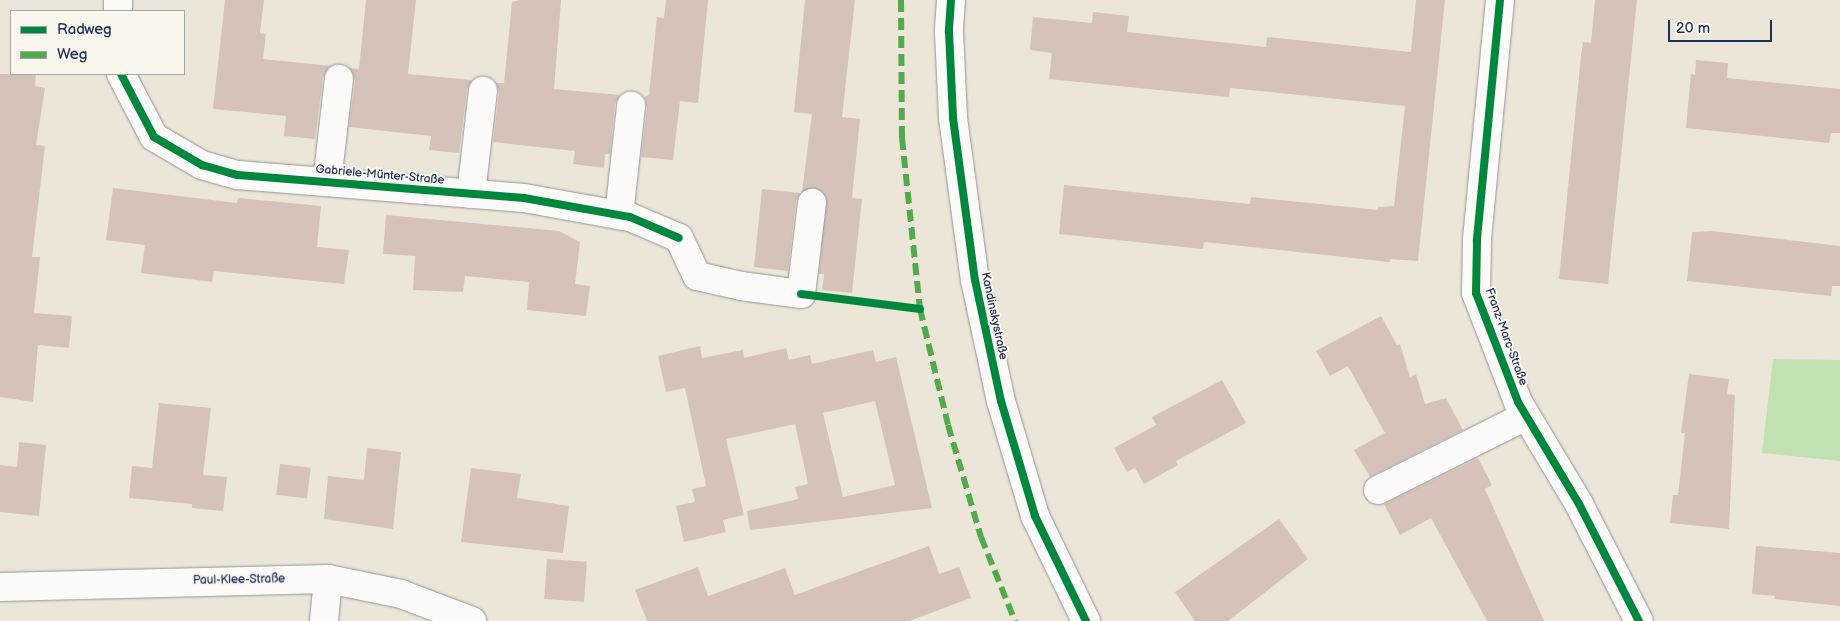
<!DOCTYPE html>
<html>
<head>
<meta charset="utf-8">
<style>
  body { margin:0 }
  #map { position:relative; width:1840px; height:621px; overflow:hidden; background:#ece6d9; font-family:"Balsamiq Sans",sans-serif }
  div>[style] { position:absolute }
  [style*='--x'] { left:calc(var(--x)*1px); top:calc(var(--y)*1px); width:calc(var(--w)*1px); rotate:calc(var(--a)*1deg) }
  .green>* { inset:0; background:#c2e1b1 }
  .building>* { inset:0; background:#d5c3ba; transform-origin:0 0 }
  .roads { filter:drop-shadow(0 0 1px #959595) drop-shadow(0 0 1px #959595) }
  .minor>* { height:28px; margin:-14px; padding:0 14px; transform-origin:14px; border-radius:14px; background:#fcfbf9 }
  .quiet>* { height:6px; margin-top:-3px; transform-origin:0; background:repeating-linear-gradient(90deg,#52ab49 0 12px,transparent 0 18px) }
  .cycleway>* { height:8px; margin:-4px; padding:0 4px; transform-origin:4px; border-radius:4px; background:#00873e }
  span { translate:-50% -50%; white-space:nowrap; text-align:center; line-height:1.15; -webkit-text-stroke:4px #fbf7ec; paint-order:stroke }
  .street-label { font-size:12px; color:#1b2f5e }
  .legend { position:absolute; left:10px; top:10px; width:175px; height:65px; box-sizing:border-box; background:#fbf7ec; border:1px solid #a1a7b3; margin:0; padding:6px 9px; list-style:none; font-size:15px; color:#1b2f5e }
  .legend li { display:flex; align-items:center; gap:10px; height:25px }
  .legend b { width:25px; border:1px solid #a1a7b3 }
  .scale { position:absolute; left:1668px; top:20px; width:104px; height:22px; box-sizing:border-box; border:2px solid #1b2f5e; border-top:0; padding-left:6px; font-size:15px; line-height:18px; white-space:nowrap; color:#1b2f5e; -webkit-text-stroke:4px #fbf7ec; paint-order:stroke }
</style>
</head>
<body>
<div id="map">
  <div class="green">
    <i style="clip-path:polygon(1773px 359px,1840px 360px,1840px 461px,1762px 453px)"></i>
  </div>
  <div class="building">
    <i style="clip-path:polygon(225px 0,264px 0,260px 33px,266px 34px,263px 59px,331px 66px,323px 77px,315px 139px,284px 136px,286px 116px,213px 109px)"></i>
    <i style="clip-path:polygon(366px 0,416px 0,408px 74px,472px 80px,467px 89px,459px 153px,429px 150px,431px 136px,349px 127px,355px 81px,349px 68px,359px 69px)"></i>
    <i style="clip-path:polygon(520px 0,561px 0,554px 89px,620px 95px,615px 104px,610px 154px,605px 154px,604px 168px,573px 164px,575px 151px,493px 142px,499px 93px,496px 83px,504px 83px,512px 2px)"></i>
    <i style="clip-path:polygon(666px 0,708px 0,698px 103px,680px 101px,673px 160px,641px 157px,647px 108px,644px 97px,649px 95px,657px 17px,664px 18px)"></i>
    <i style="clip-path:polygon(805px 0,855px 0,842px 117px,860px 119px,852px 198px,862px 199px,852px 293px,822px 290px,824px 274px,819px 274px,826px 197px,814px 188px,802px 192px,812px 114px,794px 112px)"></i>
    <i style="clip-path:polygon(1416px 0,1445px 0,1418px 261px,1390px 259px,1390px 262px,1204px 242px,1203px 249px,1059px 234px,1064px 185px,1250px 204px,1251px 197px,1378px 210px,1378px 207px,1394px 206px,1405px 106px,1230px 88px,1229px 97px,1049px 79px,1052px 53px,1030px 50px,1033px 17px,1092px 23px,1093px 12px,1129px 16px,1127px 32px,1266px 47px,1267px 37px,1411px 52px)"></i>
    <i style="clip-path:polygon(1595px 0,1637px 0,1608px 284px,1559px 279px,1581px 56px,1583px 42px,1591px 43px)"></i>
    <i style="clip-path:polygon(1696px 60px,1728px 63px,1727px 78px,1840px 89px,1840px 133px,1831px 133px,1829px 143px,1686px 128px,1691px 74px,1695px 75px)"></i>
    <i style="clip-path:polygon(0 74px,36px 74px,35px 86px,45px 88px,36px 145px,45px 146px,32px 257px,40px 257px,34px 313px,72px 316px,69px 348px,38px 345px,33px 402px,0 397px)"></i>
    <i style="clip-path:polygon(113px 188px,237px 203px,238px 198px,321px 206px,317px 247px,349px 250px,344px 284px,214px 271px,212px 282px,141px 273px,145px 245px,106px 240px)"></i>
    <i style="clip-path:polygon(762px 189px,800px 193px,796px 201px,788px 271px,754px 267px)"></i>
    <i style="clip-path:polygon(386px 215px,559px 231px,580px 242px,575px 284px,590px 286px,586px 316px,527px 310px,529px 282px,465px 276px,463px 292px,413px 290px,415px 256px,383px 254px)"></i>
    <i style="clip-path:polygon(1712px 231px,1840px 246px,1840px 286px,1832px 286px,1831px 296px,1687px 281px,1692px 232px)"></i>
    <i style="clip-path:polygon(1381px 316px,1397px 345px,1400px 344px,1410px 377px,1416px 374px,1425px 404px,1446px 398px,1463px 430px,1370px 477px,1354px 450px,1385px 433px,1348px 366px,1330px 376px,1316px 351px)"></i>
    <i style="clip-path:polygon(evenodd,700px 346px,702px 358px,743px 350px,744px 358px,786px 348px,789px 360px,810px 355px,812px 364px,873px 350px,876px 362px,896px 357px,932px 508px,750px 530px,747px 511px,798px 499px,795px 487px,808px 484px,795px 424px,726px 439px,744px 515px,723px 520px,726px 532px,684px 542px,676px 506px,695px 502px,692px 489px,706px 486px,685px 388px,666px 392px,658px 356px,700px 346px,875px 401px,895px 485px,843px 497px,823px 413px,875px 401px)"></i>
    <i style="clip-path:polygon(1689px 374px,1729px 379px,1727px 394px,1735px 395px,1729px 529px,1670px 523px,1673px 495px,1678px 495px,1685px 433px,1681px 433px)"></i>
    <i style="clip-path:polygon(1222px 380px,1246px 423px,1176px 461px,1178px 465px,1144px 484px,1135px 468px,1127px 472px,1114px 448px,1156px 425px,1152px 417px)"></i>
    <i style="clip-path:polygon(159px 403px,211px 408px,203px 475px,227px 477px,223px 511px,192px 508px,192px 504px,129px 498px,132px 466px,152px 468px)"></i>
    <i style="clip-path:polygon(19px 442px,46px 445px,39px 516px,0 512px,0 465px,17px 467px)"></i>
    <i style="clip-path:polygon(367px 448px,401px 452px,393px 529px,324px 519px,328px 476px,364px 480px)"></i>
    <i style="clip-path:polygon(1478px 458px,1492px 485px,1485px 489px,1544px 621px,1487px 621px,1431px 518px,1400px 535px,1384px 504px)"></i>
    <i style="left:280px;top:464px;width:31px;height:31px;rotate:7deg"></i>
    <i style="clip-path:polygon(471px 468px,521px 474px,517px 498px,569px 506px,563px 553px,461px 542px)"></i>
    <i style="clip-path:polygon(1279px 519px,1308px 559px,1228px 621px,1195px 621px,1175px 592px)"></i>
    <i style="clip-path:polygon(929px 546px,939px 574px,959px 567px,971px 598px,909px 621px,647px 621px,635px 590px,698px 567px,708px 596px,785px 568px,795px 595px)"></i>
    <i style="clip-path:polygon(1756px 546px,1840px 553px,1840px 606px,1774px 599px,1775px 596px,1752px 594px)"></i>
    <i style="left:547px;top:559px;width:40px;height:40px;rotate:4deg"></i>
  </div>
  <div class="roads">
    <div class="minor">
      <i style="--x:951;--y:0;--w:32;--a:94"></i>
      <i style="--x:949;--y:32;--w:86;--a:87.3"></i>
      <i style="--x:953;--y:118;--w:163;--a:82.3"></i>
      <i style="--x:975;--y:280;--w:124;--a:77.9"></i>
      <i style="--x:1001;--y:401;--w:120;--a:73.5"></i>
      <i style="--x:1035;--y:516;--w:117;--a:64.1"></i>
      <i style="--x:1500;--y:0;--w:242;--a:95.5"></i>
      <i style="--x:1477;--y:241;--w:52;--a:91.1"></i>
      <i style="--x:1476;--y:293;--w:117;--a:68.9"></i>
      <i style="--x:1518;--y:402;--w:119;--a:59.1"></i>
      <i style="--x:1579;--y:504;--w:131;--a:62.9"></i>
      <i style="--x:118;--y:11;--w:11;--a:-90"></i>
      <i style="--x:121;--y:74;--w:71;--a:62.4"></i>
      <i style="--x:154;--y:137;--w:56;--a:30.3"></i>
      <i style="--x:202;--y:165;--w:37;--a:16"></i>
      <i style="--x:238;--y:175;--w:287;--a:4.6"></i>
      <i style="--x:524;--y:198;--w:108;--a:10.2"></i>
      <i style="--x:630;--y:217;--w:53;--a:23.2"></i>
      <i style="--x:679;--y:238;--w:42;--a:64.7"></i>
      <i style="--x:697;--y:276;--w:45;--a:12.8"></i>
      <i style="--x:741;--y:286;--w:61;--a:7.6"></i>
      <i style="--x:801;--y:294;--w:92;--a:-83.1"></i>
      <i style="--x:327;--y:182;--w:104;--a:-83.4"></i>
      <i style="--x:471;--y:194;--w:104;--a:-83.4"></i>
      <i style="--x:619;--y:215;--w:110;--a:-83.7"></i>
      <i style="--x:1378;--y:490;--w:165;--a:-26.6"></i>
      <i style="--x:0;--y:587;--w:328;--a:-1.4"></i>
      <i style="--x:328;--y:579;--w:75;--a:11.6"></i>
      <i style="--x:401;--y:594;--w:76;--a:20.8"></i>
      <i style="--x:324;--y:621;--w:42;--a:-84.6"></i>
    </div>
  </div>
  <div class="quiet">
    <i style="--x:901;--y:0;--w:138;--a:89.6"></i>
    <i style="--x:902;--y:138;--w:172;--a:84"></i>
    <i style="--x:920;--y:309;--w:119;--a:76.4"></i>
    <i style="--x:948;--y:425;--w:117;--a:73.6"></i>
    <i style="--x:981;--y:537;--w:91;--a:68"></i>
  </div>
  <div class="cycleway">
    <i style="--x:951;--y:0;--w:32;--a:94"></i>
    <i style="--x:949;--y:32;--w:86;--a:87.3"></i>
    <i style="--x:953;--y:118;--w:163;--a:82.3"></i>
    <i style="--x:975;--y:280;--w:124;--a:77.9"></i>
    <i style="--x:1001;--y:401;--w:120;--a:73.5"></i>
    <i style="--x:1035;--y:516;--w:117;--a:64.1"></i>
    <i style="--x:1500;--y:0;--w:242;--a:95.5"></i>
    <i style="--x:1477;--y:241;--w:52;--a:91.1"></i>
    <i style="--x:1476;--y:293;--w:117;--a:68.9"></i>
    <i style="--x:1518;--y:402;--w:119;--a:59.1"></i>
    <i style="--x:1579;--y:504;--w:131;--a:62.9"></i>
    <i style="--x:121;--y:74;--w:71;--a:62.4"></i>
    <i style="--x:154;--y:137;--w:56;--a:30.3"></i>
    <i style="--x:202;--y:165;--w:37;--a:16"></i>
    <i style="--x:238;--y:175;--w:287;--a:4.6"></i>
    <i style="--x:524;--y:198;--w:108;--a:10.2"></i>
    <i style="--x:630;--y:217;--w:53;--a:23.2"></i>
    <i style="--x:801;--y:294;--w:120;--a:7.2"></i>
  </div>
  <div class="street-label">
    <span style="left:380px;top:175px;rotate:5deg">Gabriele-Münter-Straße</span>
    <span style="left:994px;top:316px;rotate:78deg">Kandinskystraße</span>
    <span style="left:1506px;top:337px;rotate:70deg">Franz-Marc-Straße</span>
    <span style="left:239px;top:580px;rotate:-1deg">Paul-Klee-Straße</span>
  </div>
  <ul class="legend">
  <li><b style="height:6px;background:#00873e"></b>Radweg</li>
  <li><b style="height:6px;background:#52ab49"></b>Weg</li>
  </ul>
  <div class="scale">20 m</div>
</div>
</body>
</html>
